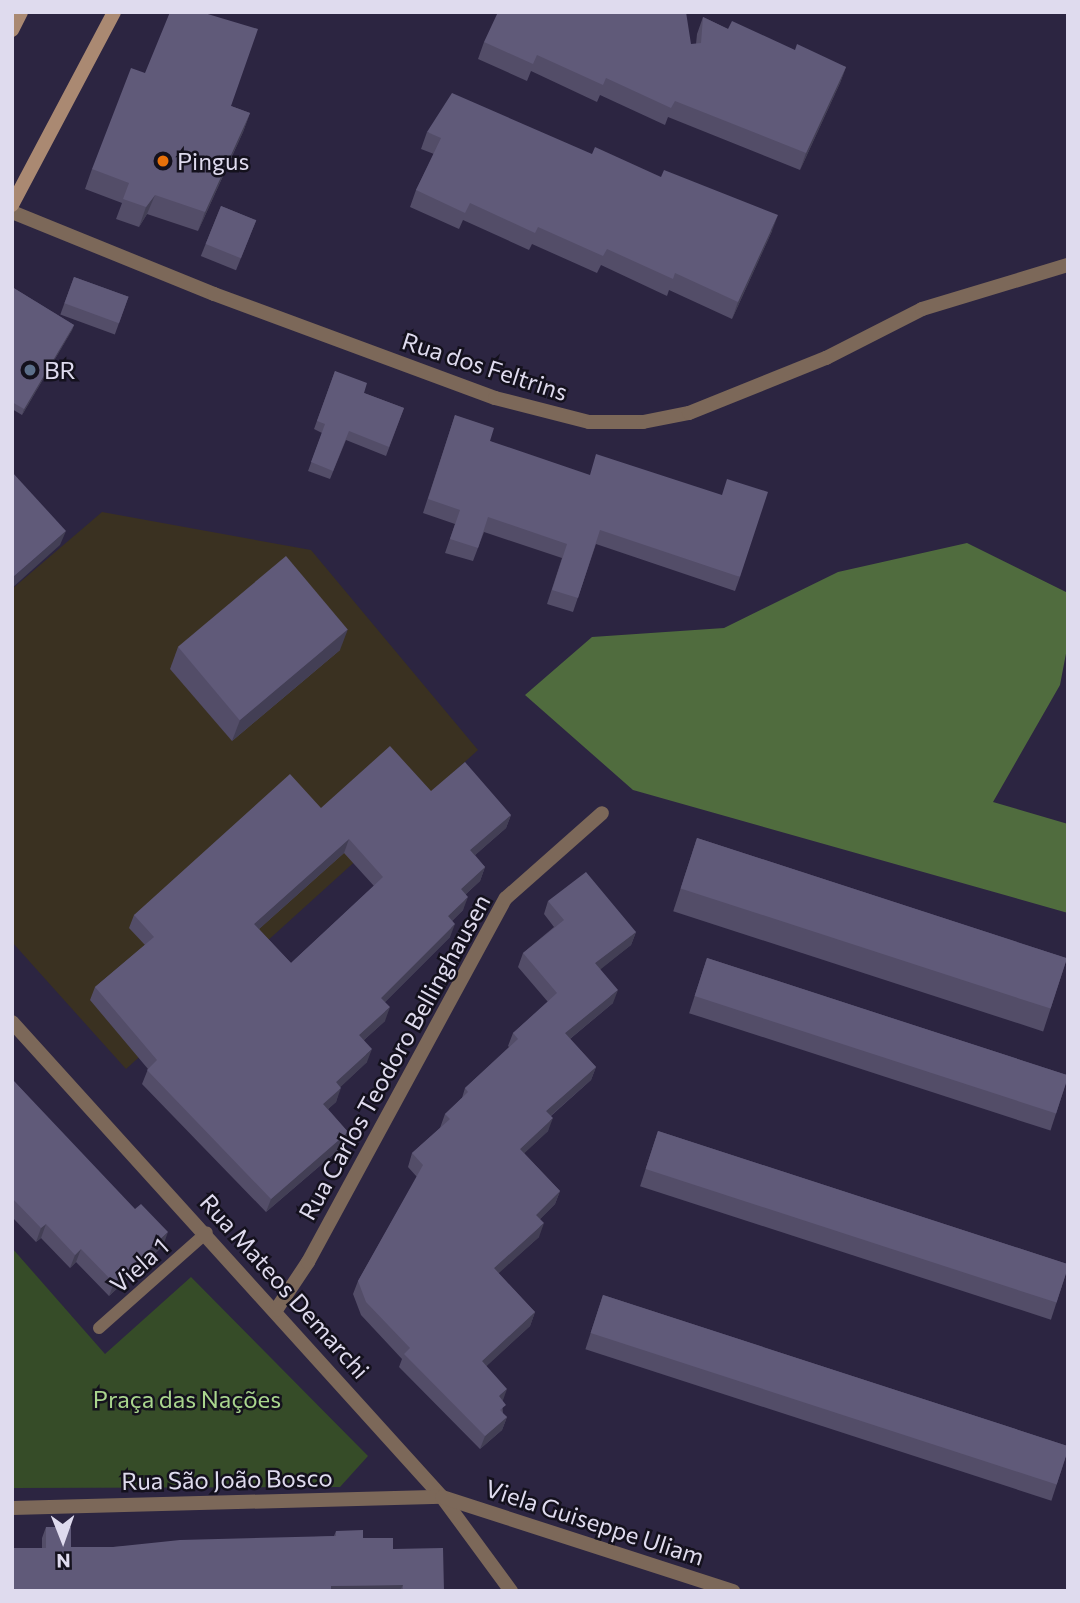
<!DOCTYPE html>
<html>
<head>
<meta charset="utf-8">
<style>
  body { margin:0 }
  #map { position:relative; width:1080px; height:1603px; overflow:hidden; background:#2c2541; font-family:Commissioner,sans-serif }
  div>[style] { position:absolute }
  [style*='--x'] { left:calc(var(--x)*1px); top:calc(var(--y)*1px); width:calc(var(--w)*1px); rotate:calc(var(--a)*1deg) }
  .education>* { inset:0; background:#3a3121 }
  .green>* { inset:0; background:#364c28 }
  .forest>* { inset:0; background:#506c3e }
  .service>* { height:12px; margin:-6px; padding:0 6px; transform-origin:6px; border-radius:6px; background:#7c6859 }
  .minor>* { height:14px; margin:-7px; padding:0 7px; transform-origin:7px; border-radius:7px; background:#7c6859 }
  .tertiary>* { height:14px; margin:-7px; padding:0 7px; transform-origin:7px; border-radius:7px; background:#7c6859 }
  .secondary>* { height:14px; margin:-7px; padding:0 7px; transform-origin:7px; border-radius:7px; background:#aa8972 }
  .wall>* { inset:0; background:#534d68; transform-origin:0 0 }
  .shaded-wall>* { inset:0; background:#433f55 }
  .building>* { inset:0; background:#605a79; transform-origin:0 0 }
  .dots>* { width:19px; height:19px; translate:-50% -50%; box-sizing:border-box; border:4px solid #14111d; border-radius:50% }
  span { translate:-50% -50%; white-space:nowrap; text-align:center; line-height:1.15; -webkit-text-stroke:5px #14111d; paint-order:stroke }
  .poi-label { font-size:24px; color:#dfdbee }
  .left { translate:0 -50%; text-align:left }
  .street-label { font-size:24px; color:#dfdbee }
  .park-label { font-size:24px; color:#a9d58d }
  .frame { position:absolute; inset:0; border:14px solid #dfdbee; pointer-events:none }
  .north { position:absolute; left:28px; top:1505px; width:70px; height:70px; -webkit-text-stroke:5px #14111d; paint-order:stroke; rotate:179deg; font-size:19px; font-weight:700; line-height:28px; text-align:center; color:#dfdbee }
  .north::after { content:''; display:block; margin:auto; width:24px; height:32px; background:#dfdbee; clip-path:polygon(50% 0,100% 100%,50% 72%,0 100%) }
</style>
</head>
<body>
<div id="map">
  <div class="education">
    <i style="clip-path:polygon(102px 512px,311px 550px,478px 750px,126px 1069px,12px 942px,12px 589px)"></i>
  </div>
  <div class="green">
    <i style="clip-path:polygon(12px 1248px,105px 1354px,191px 1277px,368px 1456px,340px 1487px,12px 1488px)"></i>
  </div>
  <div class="forest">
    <i style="clip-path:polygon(967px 543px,1068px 593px,1068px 643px,1060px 685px,993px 802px,1068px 824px,1068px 913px,633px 790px,525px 695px,592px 637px,724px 628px,838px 572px)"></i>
  </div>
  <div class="service">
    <i style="--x:99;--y:1328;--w:144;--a:-41.6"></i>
  </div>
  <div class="minor">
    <i style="--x:12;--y:1022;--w:641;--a:47.85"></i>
    <i style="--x:442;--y:1497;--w:117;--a:53.7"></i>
    <i style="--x:276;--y:1310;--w:58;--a:-56.3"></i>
    <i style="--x:308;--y:1262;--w:414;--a:-61.5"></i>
    <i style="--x:506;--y:898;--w:128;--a:-41.5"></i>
    <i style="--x:12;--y:1508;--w:430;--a:-1.5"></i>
    <i style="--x:442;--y:1497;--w:306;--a:17.9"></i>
  </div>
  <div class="tertiary">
    <i style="--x:12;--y:212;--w:218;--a:22.1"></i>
    <i style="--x:214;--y:294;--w:300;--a:20.3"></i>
    <i style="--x:495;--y:398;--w:97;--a:14.3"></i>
    <i style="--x:589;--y:422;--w:54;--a:0"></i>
    <i style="--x:643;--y:422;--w:47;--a:-11.1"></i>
    <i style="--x:689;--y:413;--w:148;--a:-21.9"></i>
    <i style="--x:826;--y:358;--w:108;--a:-27"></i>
    <i style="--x:922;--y:309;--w:152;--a:-16.8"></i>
  </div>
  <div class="secondary">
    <i style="--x:12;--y:30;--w:20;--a:-63"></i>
    <i style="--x:12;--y:205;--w:218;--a:-62.1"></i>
  </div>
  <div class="wall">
    <i style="clip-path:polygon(703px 17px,728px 29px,846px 67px,840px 83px,800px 170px,668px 117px,665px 125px,600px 95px,597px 102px,531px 71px,527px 81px,478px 59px,484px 42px,696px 44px,697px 34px)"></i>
    <i style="clip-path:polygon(231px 106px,250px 113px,243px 132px,198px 231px,147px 214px,139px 227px,116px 219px,122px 203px,85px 189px,92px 169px)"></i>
    <i style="clip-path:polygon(427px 132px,772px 231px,732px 319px,669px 290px,667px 296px,601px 265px,597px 273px,532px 244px,529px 250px,463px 220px,459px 229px,410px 207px,416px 190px,434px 154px,421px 149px)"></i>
    <i style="left:221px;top:206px;width:38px;height:54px;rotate:22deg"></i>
    <i style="left:74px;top:277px;width:58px;height:40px;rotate:20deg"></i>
    <i style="clip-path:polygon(12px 287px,74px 325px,72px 330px,22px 415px,12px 409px)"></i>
    <i style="clip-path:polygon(335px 371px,364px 393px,404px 408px,386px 456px,346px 440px,330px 479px,308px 471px,322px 433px,314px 429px)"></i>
    <i style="clip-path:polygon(455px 415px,490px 441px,740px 577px,735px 591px,596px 544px,573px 612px,547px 604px,562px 558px,484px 532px,473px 561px,445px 553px,455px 524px,423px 513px)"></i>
    <i style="clip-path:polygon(178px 647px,340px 650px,232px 741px,170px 669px)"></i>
    <i style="clip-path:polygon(evenodd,431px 791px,511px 815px,506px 828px,475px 855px,485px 867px,480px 881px,466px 894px,463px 910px,452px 921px,450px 937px,385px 1002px,385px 1021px,364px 1040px,367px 1062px,340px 1087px,336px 1102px,328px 1109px,348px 1132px,343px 1146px,266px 1212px,142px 1084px,148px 1069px,90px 1000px,95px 987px,145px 945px,129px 928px,134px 915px,321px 808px,431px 791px,344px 853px,374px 886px,291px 963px,259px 929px,344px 853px)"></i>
    <i style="left:697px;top:838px;width:389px;height:77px;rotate:18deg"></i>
    <i style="clip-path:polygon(548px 901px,636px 932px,631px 945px,600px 969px,613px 1003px,570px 1039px,596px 1067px,591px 1080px,551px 1116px,548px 1131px,524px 1153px,560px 1191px,555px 1204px,540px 1219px,539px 1237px,498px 1273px,535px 1312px,530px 1326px,486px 1366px,502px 1401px,503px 1414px,507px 1417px,502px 1430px,480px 1449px,399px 1367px,402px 1359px,361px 1315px,353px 1294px,358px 1281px,417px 1177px,408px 1167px,412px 1153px,440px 1128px,445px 1114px,462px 1098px,465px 1088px,509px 1047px,508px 1046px,513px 1033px,548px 1002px,518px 967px,523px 953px,554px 927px,544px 914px)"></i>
    <i style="left:707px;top:958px;width:380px;height:58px;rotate:18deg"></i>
    <i style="clip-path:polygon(12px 1079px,163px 1246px,109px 1296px,76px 1262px,70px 1268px,41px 1238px,36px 1242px,12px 1217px)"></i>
    <i style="left:658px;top:1131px;width:432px;height:58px;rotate:18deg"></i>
    <i style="left:603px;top:1295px;width:490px;height:57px;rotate:18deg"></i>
    <i style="clip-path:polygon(46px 1527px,71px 1547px,113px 1547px,334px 1536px,336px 1531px,363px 1538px,393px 1549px,444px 1591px,12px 1591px,42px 1548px,42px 1538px)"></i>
  </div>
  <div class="shaded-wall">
    <i style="clip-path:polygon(846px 67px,840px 83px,800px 170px,806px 153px)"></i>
    <i style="clip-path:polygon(250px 113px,243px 132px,198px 231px,205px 212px)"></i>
    <i style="clip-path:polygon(155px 195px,147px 214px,139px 227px,146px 207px)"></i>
    <i style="clip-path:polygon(778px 215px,772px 231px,732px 319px,738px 302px)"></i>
    <i style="clip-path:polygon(74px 325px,72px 330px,22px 415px,24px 409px)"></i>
    <i style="clip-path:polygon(66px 531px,60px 545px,12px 588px,12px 578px)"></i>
    <i style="clip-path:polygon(348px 629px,340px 650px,232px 741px,240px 720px)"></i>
    <i style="clip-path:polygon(511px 815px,506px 828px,465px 864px,470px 850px)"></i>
    <i style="clip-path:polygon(349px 839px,344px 853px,249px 938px,254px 924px)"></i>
    <i style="clip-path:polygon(485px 867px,480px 881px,456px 903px,461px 889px)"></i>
    <i style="clip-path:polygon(468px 897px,463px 910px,443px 929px,448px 916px)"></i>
    <i style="clip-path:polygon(455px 924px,450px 937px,376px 1011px,381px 998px)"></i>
    <i style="clip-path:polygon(636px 932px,631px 945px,591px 977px,595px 963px)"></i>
    <i style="clip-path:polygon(618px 990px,613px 1003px,560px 1047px,565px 1033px)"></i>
    <i style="clip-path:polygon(390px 1007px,385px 1021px,354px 1049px,359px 1035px)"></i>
    <i style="clip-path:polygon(372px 1049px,367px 1062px,331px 1096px,336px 1082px)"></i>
    <i style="clip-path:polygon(596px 1067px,591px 1080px,541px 1124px,546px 1111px)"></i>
    <i style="clip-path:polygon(341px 1088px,336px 1102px,318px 1118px,323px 1104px)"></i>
    <i style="clip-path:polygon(553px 1118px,548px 1131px,515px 1162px,520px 1149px)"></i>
    <i style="clip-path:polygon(348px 1132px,343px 1146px,266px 1212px,271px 1199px)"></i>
    <i style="clip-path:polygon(560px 1191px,555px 1204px,531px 1228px,536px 1215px)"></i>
    <i style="clip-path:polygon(544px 1223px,539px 1237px,489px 1282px,494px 1268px)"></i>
    <i style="clip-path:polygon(46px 1224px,41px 1238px,36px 1242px,41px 1228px)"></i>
    <i style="clip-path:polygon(168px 1232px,163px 1246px,109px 1296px,114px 1283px)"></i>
    <i style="clip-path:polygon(81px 1249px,76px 1262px,70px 1268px,75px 1255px)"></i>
    <i style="clip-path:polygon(535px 1312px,530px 1326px,477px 1375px,482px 1361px)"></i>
    <i style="clip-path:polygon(507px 1389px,502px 1403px,499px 1396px)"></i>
    <i style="clip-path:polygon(507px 1417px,502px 1430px,480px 1449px,485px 1436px)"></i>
    <i style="clip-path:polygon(403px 1585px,400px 1591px,329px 1591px,331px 1586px)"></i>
  </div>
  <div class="building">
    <i style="clip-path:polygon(170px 12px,201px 12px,258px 29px,231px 106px,250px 113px,205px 212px,155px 195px,146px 207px,123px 199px,129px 183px,92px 169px,131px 68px,145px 73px)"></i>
    <i style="clip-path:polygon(498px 12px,686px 12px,691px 44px,701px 43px,703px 17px,728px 29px,732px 21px,795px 50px,797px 44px,846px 67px,806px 153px,675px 101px,671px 108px,606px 78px,603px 85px,537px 55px,533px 64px,484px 42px)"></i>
    <i style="clip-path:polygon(452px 93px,592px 154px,595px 147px,661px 177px,664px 170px,778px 215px,738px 302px,675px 273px,673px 279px,607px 249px,603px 256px,538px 227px,535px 233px,470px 203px,465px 213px,416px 190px,441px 138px,427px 132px)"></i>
    <i style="left:221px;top:206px;width:38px;height:41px;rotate:22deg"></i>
    <i style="left:74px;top:277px;width:58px;height:28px;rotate:20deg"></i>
    <i style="clip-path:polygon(12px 287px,74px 325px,24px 409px,12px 402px)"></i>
    <i style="clip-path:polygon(335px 371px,367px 383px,364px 393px,404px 408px,389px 447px,349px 431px,333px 471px,311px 462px,325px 424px,317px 421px)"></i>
    <i style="clip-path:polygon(455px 415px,494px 428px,490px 441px,590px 475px,596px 454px,722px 495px,727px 479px,768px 492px,740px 577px,600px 530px,578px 598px,552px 590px,567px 544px,488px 517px,478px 548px,450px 539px,460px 510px,428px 499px)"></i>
    <i style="clip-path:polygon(12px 472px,66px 531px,12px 578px)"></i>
    <i style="left:286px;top:556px;width:96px;height:141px;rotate:50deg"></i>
    <i style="clip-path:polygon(evenodd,390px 746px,431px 791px,465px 762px,511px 815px,470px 850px,485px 867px,461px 889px,468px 897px,448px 916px,455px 924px,381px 998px,390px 1007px,359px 1035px,372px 1049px,336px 1082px,341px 1088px,323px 1104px,348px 1132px,271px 1199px,147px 1070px,157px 1060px,95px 987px,154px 937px,134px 915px,290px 774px,321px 808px,390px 746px,349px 839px,383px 877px,291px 963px,254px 924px,349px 839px)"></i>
    <i style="left:697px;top:838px;width:389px;height:53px;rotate:18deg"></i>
    <i style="clip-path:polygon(586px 872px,636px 932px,595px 963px,618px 990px,565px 1033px,596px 1067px,546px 1111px,553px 1118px,520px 1149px,560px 1191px,536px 1215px,544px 1223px,494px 1268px,535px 1312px,482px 1361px,507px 1389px,499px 1396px,506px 1405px,500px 1410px,507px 1417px,485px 1436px,404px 1354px,410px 1348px,366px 1302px,358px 1281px,423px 1165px,412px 1153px,450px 1119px,445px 1114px,468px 1092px,465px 1088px,518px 1039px,513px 1033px,557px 993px,523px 953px,564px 920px,548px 901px)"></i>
    <i style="left:707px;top:958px;width:380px;height:40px;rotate:18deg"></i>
    <i style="clip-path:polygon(12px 1079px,135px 1209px,141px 1204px,168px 1232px,114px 1283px,81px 1249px,75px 1255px,46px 1224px,41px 1228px,12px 1198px)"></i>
    <i style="left:658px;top:1131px;width:432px;height:40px;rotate:18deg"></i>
    <i style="left:603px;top:1295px;width:490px;height:40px;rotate:18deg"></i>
    <i style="clip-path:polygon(46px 1527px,71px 1527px,71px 1547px,113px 1547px,180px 1540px,336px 1536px,336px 1531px,363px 1530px,363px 1538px,393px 1538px,393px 1549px,443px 1548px,444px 1591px,403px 1591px,403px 1585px,331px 1586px,331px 1591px,12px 1591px,12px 1548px,46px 1548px)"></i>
  </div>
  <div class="dots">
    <i style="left:163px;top:161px;background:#e8710a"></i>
    <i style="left:30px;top:370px;background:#5c6f8a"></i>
  </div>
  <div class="poi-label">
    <span class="left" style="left:177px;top:161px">Pingus</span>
    <span class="left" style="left:44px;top:370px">BR</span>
  </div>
  <div class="street-label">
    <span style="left:485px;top:366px;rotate:18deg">Rua dos Feltrins</span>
    <span style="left:394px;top:1057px;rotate:-61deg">Rua Carlos Teodoro Bellinghausen</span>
    <span style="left:139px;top:1265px;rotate:-42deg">Viela 1</span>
    <span style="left:285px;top:1286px;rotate:48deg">Rua Mateos Demarchi</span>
    <span style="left:227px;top:1479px;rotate:-1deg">Rua São João Bosco</span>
    <span style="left:595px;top:1522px;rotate:18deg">Viela Guiseppe Uliam</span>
  </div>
  <div class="park-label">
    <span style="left:187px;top:1399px">Praça das Nações</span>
  </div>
  <div class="frame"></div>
  <div class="north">N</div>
</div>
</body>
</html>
